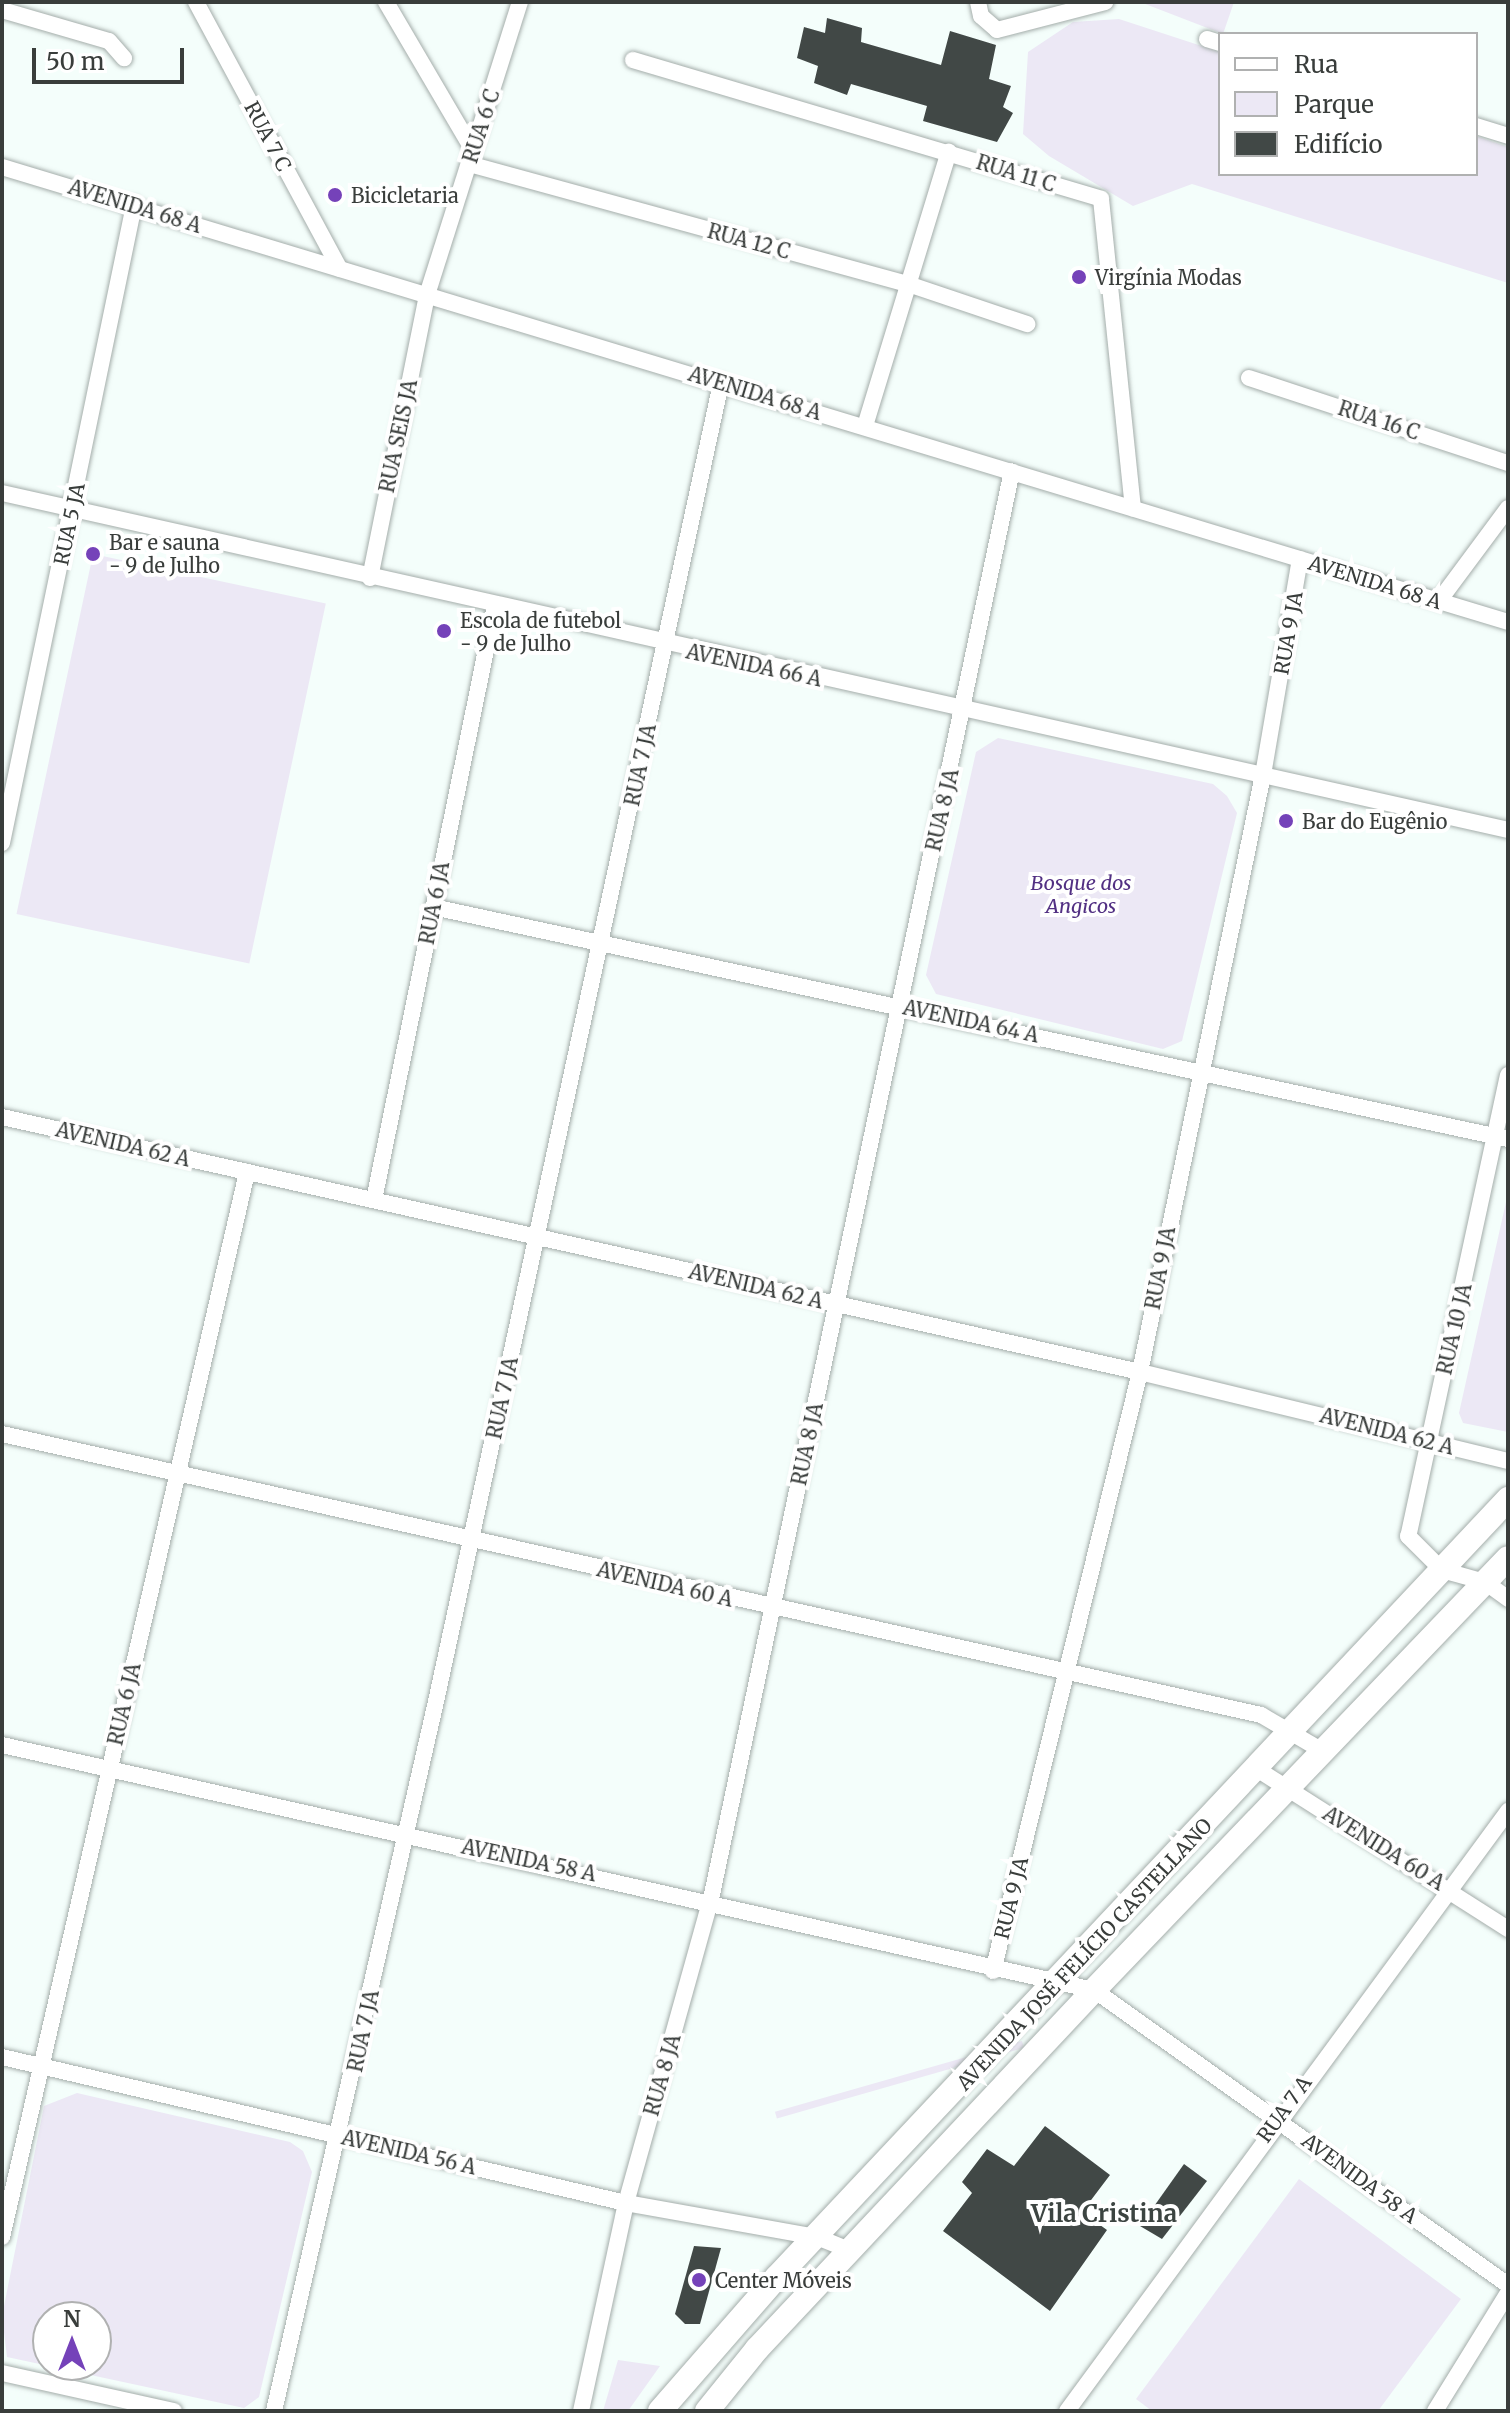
<!DOCTYPE html>
<html>
<head>
<meta charset="utf-8">
<style>
  body { margin:0 }
  #map { position:relative; width:1510px; height:2413px; overflow:hidden; background:#f4fefb; font-family:Merriweather,serif }
  div>[style] { position:absolute }
  [style*='--x'] { left:calc(var(--x)*1px); top:calc(var(--y)*1px); width:calc(var(--w)*1px); rotate:calc(var(--a)*1deg) }
  .green>* { inset:0; background:#ece8f5; transform-origin:0 0 }
  .building>* { inset:0; background:#414846 }
  .roads { filter:drop-shadow(0 0 2px #a4adaa) drop-shadow(0 0 2px #a4adaa) }
  .minor>* { height:16px; margin:-8px; padding:0 8px; transform-origin:8px; border-radius:8px; background:#fff }
  .secondary>* { height:24px; margin:-12px; padding:0 12px; transform-origin:12px; border-radius:12px; background:#fff }
  .dots>* { width:22px; height:22px; translate:-50% -50%; box-sizing:border-box; border:4px solid #fff; border-radius:50% }
  span { translate:-50% -50%; white-space:nowrap; text-align:center; line-height:1.15; -webkit-text-stroke:8px #fff; paint-order:stroke }
  .street-label { font-size:20px; color:#393d3b }
  .poi-label { font-size:20px; color:#393d3b }
  .left { translate:0 -50%; text-align:left }
  .park-label { font-size:20px; color:#523083; font-style:italic }
  .quarter-label { font-size:24px; color:#3c4441; font-weight:700 }
  .frame { position:absolute; inset:0; border:4px solid #393d3b; pointer-events:none }
  .legend { position:absolute; left:1218px; top:32px; width:260px; height:144px; box-sizing:border-box; background:#fff; border:2px solid #b0b1b1; margin:0; padding:10px 14px; list-style:none; font-size:24px; color:#393d3b }
  .legend li { display:flex; align-items:center; gap:16px; height:40px }
  .legend b { width:40px; border:2px solid #b0b1b1 }
  .north { position:absolute; left:32px; top:2301px; width:80px; height:80px; box-sizing:border-box; background:#fff; border:2px solid #b0b1b1; border-radius:50%; rotate:0deg; font-size:22px; font-weight:700; line-height:32px; text-align:center; color:#393d3b }
  .north::after { content:''; display:block; margin:auto; width:28px; height:36px; background:#7542b9; clip-path:polygon(50% 0,100% 100%,50% 72%,0 100%) }
  .scale { position:absolute; left:32px; top:48px; width:152px; height:36px; box-sizing:border-box; border:4px solid #393d3b; border-top:0; padding-left:10px; font-size:24px; line-height:28px; white-space:nowrap; color:#393d3b; -webkit-text-stroke:6px #fff; paint-order:stroke }
</style>
</head>
<body>
<div id="map">
  <div class="green">
    <i style="clip-path:polygon(1140px 2px,1234px 2px,1223px 34px)"></i>
    <i style="clip-path:polygon(1119px 19px,1220px 52px,1220px 174px,1476px 174px,1476px 136px,1508px 147px,1508px 283px,1192px 184px,1133px 206px,1049px 156px,1023px 134px,1028px 52px,1073px 22px)"></i>
    <i style="left:93px;top:554px;width:238px;height:368px;rotate:12deg"></i>
    <i style="clip-path:polygon(998px 738px,1213px 784px,1227px 796px,1237px 813px,1182px 1041px,1163px 1049px,936px 994px,926px 975px,976px 752px)"></i>
    <i style="clip-path:polygon(1508px 1193px,1508px 1432px,1463px 1423px,1459px 1413px)"></i>
    <i style="left:1022px;top:2041px;width:7px;height:257px;rotate:74deg"></i>
    <i style="clip-path:polygon(evenodd,77px 2093px,290px 2142px,303px 2151px,312px 2172px,259px 2397px,244px 2408px,7px 2357px,2px 2316px,44px 2106px,77px 2093px,96px 2317px,96px 2365px,48px 2365px,48px 2317px,96px 2317px)"></i>
    <i style="clip-path:polygon(1299px 2179px,1461px 2299px,1378px 2411px,1152px 2411px,1136px 2399px)"></i>
    <i style="clip-path:polygon(618px 2360px,660px 2366px,628px 2411px,603px 2411px)"></i>
  </div>
  <div class="building">
    <i style="clip-path:polygon(827px 18px,862px 28px,861px 42px,941px 65px,950px 31px,996px 45px,989px 79px,1011px 86px,1003px 107px,1013px 113px,997px 142px,923px 121px,927px 106px,851px 84px,847px 95px,814px 83px,818px 66px,797px 58px,804px 27px,825px 33px)"></i>
    <i style="clip-path:polygon(1045px 2126px,1110px 2175px,1082px 2212px,1107px 2230px,1050px 2311px,943px 2231px,972px 2193px,962px 2182px,987px 2149px,1014px 2166px)"></i>
    <i style="clip-path:polygon(1184px 2164px,1207px 2181px,1162px 2239px,1140px 2226px)"></i>
    <i style="clip-path:polygon(694px 2246px,721px 2248px,700px 2324px,685px 2324px,675px 2314px)"></i>
  </div>
  <div class="roads">
    <div class="minor">
      <i style="--x:196;--y:2;--w:303;--a:61.7"></i>
      <i style="--x:386;--y:2;--w:172;--a:59.6"></i>
      <i style="--x:978;--y:2;--w:14;--a:78"></i>
      <i style="--x:981;--y:16;--w:21;--a:41"></i>
      <i style="--x:997;--y:30;--w:112;--a:-14.5"></i>
      <i style="--x:2;--y:10;--w:111;--a:16.2"></i>
      <i style="--x:109;--y:41;--w:23;--a:49"></i>
      <i style="--x:1207;--y:39;--w:14;--a:17"></i>
      <i style="--x:633;--y:60;--w:488;--a:16.5"></i>
      <i style="--x:1101;--y:199;--w:311;--a:84.1"></i>
      <i style="--x:1476;--y:126;--w:34;--a:17"></i>
      <i style="--x:469;--y:164;--w:455;--a:15.3"></i>
      <i style="--x:908;--y:284;--w:126;--a:18.6"></i>
      <i style="--x:2;--y:167;--w:1573;--a:16.81"></i>
      <i style="--x:1249;--y:378;--w:273;--a:18.2"></i>
      <i style="--x:865;--y:426;--w:287;--a:-73"></i>
      <i style="--x:2;--y:493;--w:1543;--a:12.61"></i>
      <i style="--x:370;--y:578;--w:289;--a:-78.6"></i>
      <i style="--x:427;--y:295;--w:307;--a:-72.4"></i>
      <i style="--x:1439;--y:601;--w:116;--a:-53.4"></i>
      <i style="--x:2;--y:843;--w:652;--a:-78.31"></i>
      <i style="--x:433;--y:907;--w:1100;--a:12.18"></i>
      <i style="--x:1508;--y:1075;--w:472;--a:102.2"></i>
      <i style="--x:1408;--y:1536;--w:48;--a:45"></i>
      <i style="--x:1442;--y:1570;--w:45;--a:15.6"></i>
      <i style="--x:1485;--y:1582;--w:29;--a:36"></i>
      <i style="--x:2;--y:1117;--w:1166;--a:12.63"></i>
      <i style="--x:1140;--y:1372;--w:379;--a:13.6"></i>
      <i style="--x:374;--y:1200;--w:606;--a:-78.49"></i>
      <i style="--x:2;--y:1434;--w:1290;--a:12.58"></i>
      <i style="--x:1261;--y:1715;--w:69;--a:30.3"></i>
      <i style="--x:2;--y:1745;--w:1119;--a:12.65"></i>
      <i style="--x:1094;--y:1990;--w:508;--a:35.47"></i>
      <i style="--x:1257;--y:1769;--w:298;--a:32.5"></i>
      <i style="--x:993;--y:1971;--w:617;--a:-76.21"></i>
      <i style="--x:1140;--y:1372;--w:610;--a:-78.36"></i>
      <i style="--x:1263;--y:775;--w:219;--a:-80.3"></i>
      <i style="--x:2;--y:2057;--w:641;--a:13.17"></i>
      <i style="--x:626;--y:2203;--w:194;--a:10.1"></i>
      <i style="--x:817;--y:2237;--w:35;--a:22"></i>
      <i style="--x:2;--y:2237;--w:1093;--a:-77.04"></i>
      <i style="--x:2;--y:2373;--w:176;--a:12.5"></i>
      <i style="--x:274;--y:2411;--w:723;--a:-77.14"></i>
      <i style="--x:435;--y:1706;--w:1354;--a:-77.8"></i>
      <i style="--x:581;--y:2411;--w:213;--a:-77.8"></i>
      <i style="--x:626;--y:2203;--w:316;--a:-74.4"></i>
      <i style="--x:711;--y:1899;--w:1459;--a:-78.1"></i>
      <i style="--x:1067;--y:2411;--w:745;--a:-53.68"></i>
      <i style="--x:1435;--y:2411;--w:139;--a:-58.3"></i>
    </div>
    <div class="secondary">
      <i style="--x:660;--y:2411;--w:178;--a:-48.9"></i>
      <i style="--x:777;--y:2277;--w:1068;--a:-46.78"></i>
      <i style="--x:707;--y:2411;--w:80;--a:-51.1"></i>
      <i style="--x:757;--y:2349;--w:492;--a:-46.8"></i>
      <i style="--x:1094;--y:1990;--w:598;--a:-46.22"></i>
    </div>
  </div>
  <div class="dots">
    <i style="left:335px;top:195px;background:#7542b9"></i>
    <i style="left:1079px;top:277px;background:#7542b9"></i>
    <i style="left:93px;top:554px;background:#7542b9"></i>
    <i style="left:444px;top:631px;background:#7542b9"></i>
    <i style="left:1286px;top:821px;background:#7542b9"></i>
    <i style="left:699px;top:2280px;background:#7542b9"></i>
  </div>
  <div class="street-label">
    <span style="left:481px;top:126px;rotate:-72deg">RUA 6 C</span>
    <span style="left:268px;top:136px;rotate:62deg">RUA 7 C</span>
    <span style="left:1016px;top:173px;rotate:17deg">RUA 11 C</span>
    <span style="left:135px;top:206px;rotate:17deg">AVENIDA 68 A</span>
    <span style="left:749px;top:241px;rotate:15deg">RUA 12 C</span>
    <span style="left:755px;top:393px;rotate:17deg">AVENIDA 68 A</span>
    <span style="left:1379px;top:420px;rotate:18deg">RUA 16 C</span>
    <span style="left:398px;top:436px;rotate:-78deg">RUA SEIS JA</span>
    <span style="left:69px;top:524px;rotate:-78deg">RUA 5 JA</span>
    <span style="left:1375px;top:582px;rotate:17deg">AVENIDA 68 A</span>
    <span style="left:1288px;top:633px;rotate:-80deg">RUA 9 JA</span>
    <span style="left:754px;top:665px;rotate:12deg">AVENIDA 66 A</span>
    <span style="left:640px;top:765px;rotate:-78deg">RUA 7 JA</span>
    <span style="left:942px;top:810px;rotate:-77deg">RUA 8 JA</span>
    <span style="left:434px;top:903px;rotate:-79deg">RUA 6 JA</span>
    <span style="left:971px;top:1021px;rotate:12deg">AVENIDA 64 A</span>
    <span style="left:123px;top:1144px;rotate:13deg">AVENIDA 62 A</span>
    <span style="left:1160px;top:1268px;rotate:-79deg">RUA 9 JA</span>
    <span style="left:756px;top:1286px;rotate:13deg">AVENIDA 62 A</span>
    <span style="left:1454px;top:1329px;rotate:-77deg">RUA 10 JA</span>
    <span style="left:502px;top:1398px;rotate:-78deg">RUA 7 JA</span>
    <span style="left:1387px;top:1431px;rotate:14deg">AVENIDA 62 A</span>
    <span style="left:807px;top:1444px;rotate:-78deg">RUA 8 JA</span>
    <span style="left:665px;top:1584px;rotate:13deg">AVENIDA 60 A</span>
    <span style="left:124px;top:1704px;rotate:-77deg">RUA 6 JA</span>
    <span style="left:1384px;top:1848px;rotate:32deg">AVENIDA 60 A</span>
    <span style="left:529px;top:1860px;rotate:12deg">AVENIDA 58 A</span>
    <span style="left:1011px;top:1898px;rotate:-76deg">RUA 9 JA</span>
    <span style="left:1084px;top:1954px;rotate:-47deg">AVENIDA JOSÉ FELÍCIO CASTELLANO</span>
    <span style="left:363px;top:2031px;rotate:-78deg">RUA 7 JA</span>
    <span style="left:662px;top:2075px;rotate:-74deg">RUA 8 JA</span>
    <span style="left:1284px;top:2109px;rotate:-54deg">RUA 7 A</span>
    <span style="left:409px;top:2152px;rotate:13deg">AVENIDA 56 A</span>
    <span style="left:1360px;top:2178px;rotate:36deg">AVENIDA 58 A</span>
  </div>
  <div class="poi-label">
    <span class="left" style="left:351px;top:195px">Bicicletaria</span>
    <span class="left" style="left:1095px;top:277px">Virgínia Modas</span>
    <span class="left" style="left:109px;top:554px">Bar e sauna<br>- 9 de Julho</span>
    <span class="left" style="left:460px;top:632px">Escola de futebol<br>- 9 de Julho</span>
    <span class="left" style="left:1302px;top:821px">Bar do Eugênio</span>
    <span class="left" style="left:715px;top:2280px">Center Móveis</span>
  </div>
  <div class="park-label">
    <span style="left:1081px;top:894px">Bosque dos<br>Angicos</span>
  </div>
  <div class="quarter-label">
    <span style="left:1104px;top:2214px">Vila Cristina</span>
  </div>
  <div class="frame"></div>
  <ul class="legend">
  <li><b style="height:10px;background:#fff"></b>Rua</li>
  <li><b style="height:22px;background:#ece8f5"></b>Parque</li>
  <li><b style="height:22px;background:#414846"></b>Edifício</li>
  </ul>
  <div class="north">N</div>
  <div class="scale">50 m</div>
</div>
</body>
</html>
